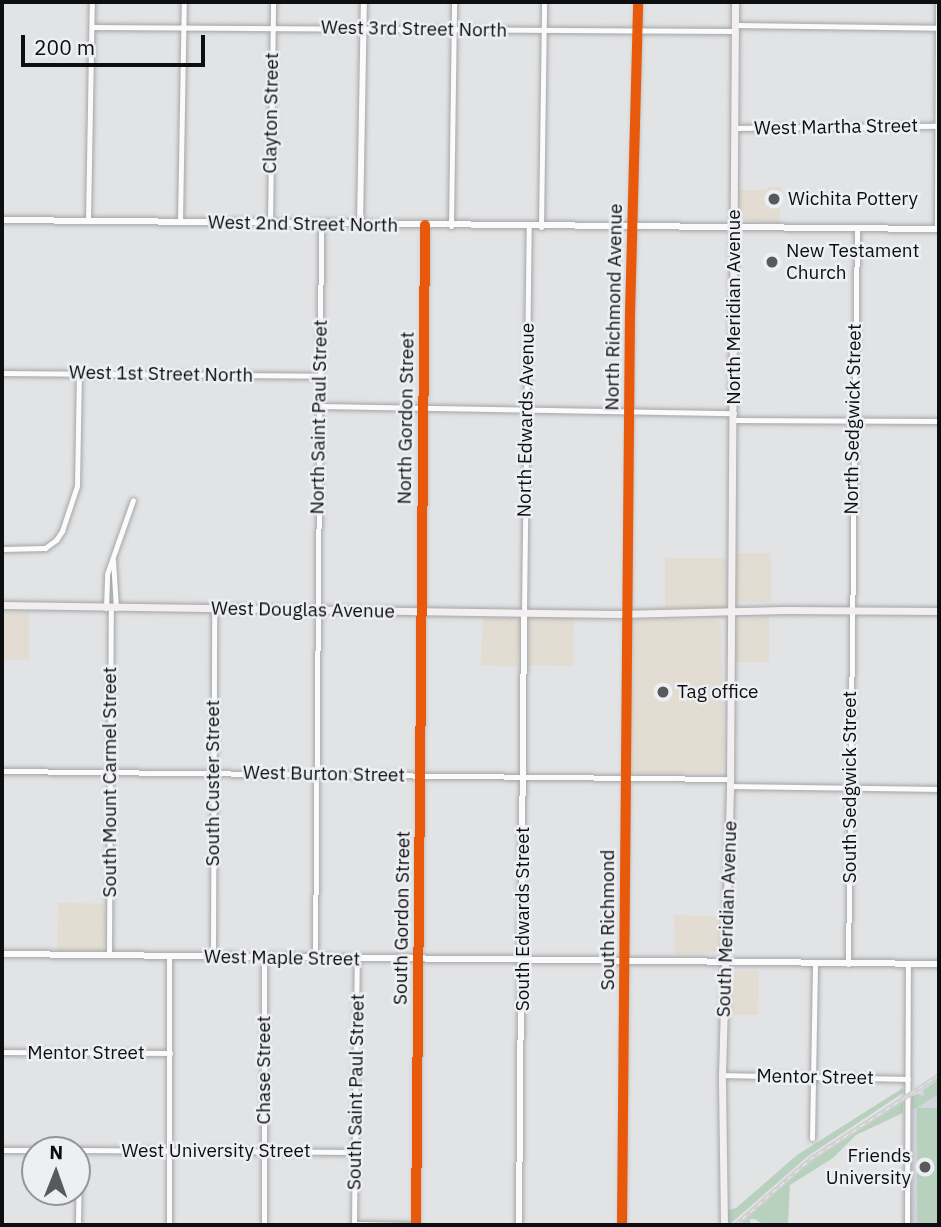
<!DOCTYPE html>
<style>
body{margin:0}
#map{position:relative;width:941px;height:1227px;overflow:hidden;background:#e2e3e5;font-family:"IBM Plex Sans",sans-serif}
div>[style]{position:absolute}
.commercial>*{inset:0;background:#e2dcd2;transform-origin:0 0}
.built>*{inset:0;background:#d2d5db}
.green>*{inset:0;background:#b8d1be;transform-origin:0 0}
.roads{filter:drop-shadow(0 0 2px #a4a5a6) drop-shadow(0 0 2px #a4a5a6)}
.minor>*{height:5px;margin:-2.5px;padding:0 2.5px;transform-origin:2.5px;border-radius:2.5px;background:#fbfbfb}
.tertiary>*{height:6px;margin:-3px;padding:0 3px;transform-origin:3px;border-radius:3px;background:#fbfbfb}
.secondary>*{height:7px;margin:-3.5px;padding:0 3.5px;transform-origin:3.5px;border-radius:3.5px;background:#f3eeef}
.rail>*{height:4.5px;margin-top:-2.25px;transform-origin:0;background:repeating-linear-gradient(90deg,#eeeff3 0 5px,#d0d0d1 0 10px);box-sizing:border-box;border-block:2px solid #d0d0d1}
.cycleway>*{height:10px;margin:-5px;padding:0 5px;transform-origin:5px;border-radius:5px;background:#e8590c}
.dots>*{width:19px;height:19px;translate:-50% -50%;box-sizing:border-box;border:4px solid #eeeff3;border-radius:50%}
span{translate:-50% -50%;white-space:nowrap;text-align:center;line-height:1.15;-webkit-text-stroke:5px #eeeff3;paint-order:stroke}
.street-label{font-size:19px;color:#0d0e0f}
.poi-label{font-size:19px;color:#0d0e0f}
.left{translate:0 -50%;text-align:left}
.right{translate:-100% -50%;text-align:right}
.frame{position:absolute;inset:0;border:4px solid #0d0e0f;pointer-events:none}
.north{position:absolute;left:21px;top:1136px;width:70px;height:70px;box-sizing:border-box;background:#eeeff3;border:2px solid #949598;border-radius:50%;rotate:1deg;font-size:19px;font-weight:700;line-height:28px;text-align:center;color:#0d0e0f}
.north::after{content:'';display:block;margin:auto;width:24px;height:32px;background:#58595a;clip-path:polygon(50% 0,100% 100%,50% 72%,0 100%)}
.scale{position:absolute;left:21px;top:35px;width:184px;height:32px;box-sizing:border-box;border:4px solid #0d0e0f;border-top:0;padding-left:9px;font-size:21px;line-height:24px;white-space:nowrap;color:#0d0e0f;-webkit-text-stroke:5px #eeeff3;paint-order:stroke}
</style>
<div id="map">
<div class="commercial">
<i style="clip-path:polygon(767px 187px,781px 187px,780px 223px,740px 220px,739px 190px,767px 190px)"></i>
<i style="left:735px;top:553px;width:36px;height:49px"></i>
<i style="left:665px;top:558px;width:61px;height:50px"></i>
<i style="left:2px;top:612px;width:27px;height:48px"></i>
<i style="clip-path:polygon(769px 616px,769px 662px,735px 662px,737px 620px)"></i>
<i style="left:483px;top:617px;width:37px;height:48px;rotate:3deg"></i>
<i style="left:574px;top:618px;width:48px;height:45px;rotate:91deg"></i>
<i style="clip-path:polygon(634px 619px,715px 620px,721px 624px,724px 768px,721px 773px,629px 773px,630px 622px)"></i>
<i style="left:58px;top:903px;width:47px;height:47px;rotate:1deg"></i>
<i style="clip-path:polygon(674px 915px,721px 917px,720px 952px,675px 954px)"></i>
<i style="clip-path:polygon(735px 971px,759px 971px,758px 1015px,730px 1015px,731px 974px)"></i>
</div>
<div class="built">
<i style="clip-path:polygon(939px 1079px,939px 1225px,910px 1225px,912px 1097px)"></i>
</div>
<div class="green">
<i style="clip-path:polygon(939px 1079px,939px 1094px,913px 1110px,912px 1097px,917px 1094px,924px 1096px,923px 1090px)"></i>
<i style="clip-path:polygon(903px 1088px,903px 1093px,808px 1156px,729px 1225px,728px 1210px,736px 1208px,797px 1155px)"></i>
<i style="clip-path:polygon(903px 1100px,903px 1113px,856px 1135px,833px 1158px,790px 1185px,788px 1224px,762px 1224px,755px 1219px,750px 1219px,750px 1225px,739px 1225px,811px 1161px)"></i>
<i style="left:939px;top:1108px;width:117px;height:22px;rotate:90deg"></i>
</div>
<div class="roads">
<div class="minor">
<i style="left:735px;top:25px;width:203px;rotate:0.8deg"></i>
<i style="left:92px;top:27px;width:643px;rotate:0.36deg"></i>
<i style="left:735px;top:128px;width:203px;rotate:-0.6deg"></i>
<i style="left:88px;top:221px;width:219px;rotate:-89deg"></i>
<i style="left:180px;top:222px;width:220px;rotate:-89deg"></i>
<i style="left:270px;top:224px;width:222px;rotate:-89.2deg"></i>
<i style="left:451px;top:226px;width:224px;rotate:-89.2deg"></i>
<i style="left:541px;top:227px;width:225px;rotate:-89.2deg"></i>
<i style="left:937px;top:229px;width:227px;rotate:-89.7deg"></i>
<i style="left:2px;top:373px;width:318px;rotate:0.5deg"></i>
<i style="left:319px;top:406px;width:415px;rotate:1deg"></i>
<i style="left:734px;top:420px;width:205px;rotate:0.3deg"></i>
<i style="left:2px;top:549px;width:43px;rotate:-1.3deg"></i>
<i style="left:45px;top:548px;width:14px;rotate:-36deg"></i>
<i style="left:56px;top:540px;width:11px;rotate:-56deg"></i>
<i style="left:62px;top:531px;width:47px;rotate:-71.6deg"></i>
<i style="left:77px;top:486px;width:113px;rotate:-89deg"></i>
<i style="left:113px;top:560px;width:48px;rotate:86.4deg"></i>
<i style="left:106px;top:608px;width:34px;rotate:-88deg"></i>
<i style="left:107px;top:574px;width:78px;rotate:-70.6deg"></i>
<i style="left:524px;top:613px;width:386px;rotate:-89.3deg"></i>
<i style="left:2px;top:771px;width:728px;rotate:0.63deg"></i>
<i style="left:730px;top:786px;width:209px;rotate:0.8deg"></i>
<i style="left:109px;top:955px;width:347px;rotate:-89.7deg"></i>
<i style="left:169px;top:956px;width:269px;rotate:90deg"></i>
<i style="left:213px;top:957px;width:348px;rotate:-89.8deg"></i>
<i style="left:315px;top:958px;width:734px;rotate:-89.53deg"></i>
<i style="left:848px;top:964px;width:736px;rotate:-89.3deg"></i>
<i style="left:2px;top:1052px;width:168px;rotate:0.3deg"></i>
<i style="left:722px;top:1075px;width:186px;rotate:1.2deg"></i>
<i style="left:812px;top:1138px;width:174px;rotate:-89deg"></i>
<i style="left:2px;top:1150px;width:43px"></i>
<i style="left:77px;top:1150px;width:278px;rotate:0.4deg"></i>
<i style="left:354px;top:1224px;width:58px;rotate:1deg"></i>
<i style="left:78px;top:1225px;width:75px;rotate:-89.2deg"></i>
<i style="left:264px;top:1225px;width:268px;rotate:-90deg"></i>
<i style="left:354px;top:1225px;width:266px;rotate:-89.4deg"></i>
<i style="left:416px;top:1225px;width:1000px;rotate:-89.48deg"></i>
<i style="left:622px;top:1225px;width:911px;rotate:-89.5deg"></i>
<i style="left:630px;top:314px;width:312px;rotate:-88.5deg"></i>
<i style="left:907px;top:1225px;width:261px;rotate:-89.8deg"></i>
</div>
<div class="tertiary">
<i style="left:2px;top:220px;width:937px;rotate:0.55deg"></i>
<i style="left:360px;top:225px;width:223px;rotate:-89deg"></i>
<i style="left:2px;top:954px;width:937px;rotate:0.61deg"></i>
<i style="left:519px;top:1225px;width:612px;rotate:-89.53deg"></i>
</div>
<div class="secondary">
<i style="left:2px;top:605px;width:616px;rotate:0.84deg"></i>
<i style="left:618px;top:614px;width:166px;rotate:-1.4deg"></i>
<i style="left:784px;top:610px;width:155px;rotate:0.4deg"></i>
<i style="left:724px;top:1225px;width:150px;rotate:-90.8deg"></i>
<i style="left:722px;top:1075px;width:289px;rotate:-88.4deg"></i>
<i style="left:730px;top:786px;width:784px;rotate:-89.63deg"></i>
</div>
</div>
<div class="rail">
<i style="left:735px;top:1225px;width:100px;rotate:-41.3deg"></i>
<i style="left:810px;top:1159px;width:154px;rotate:-33.1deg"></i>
</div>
<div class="cycleway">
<i style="left:416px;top:1225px;width:1000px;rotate:-89.48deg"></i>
<i style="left:622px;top:1225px;width:911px;rotate:-89.5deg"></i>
<i style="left:630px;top:314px;width:312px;rotate:-88.5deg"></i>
</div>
<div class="dots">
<i style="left:774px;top:199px;background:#58595a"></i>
<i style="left:772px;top:262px;background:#58595a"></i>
<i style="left:663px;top:692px;background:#58595a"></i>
<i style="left:925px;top:1167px;background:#58595a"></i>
</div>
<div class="street-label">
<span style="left:414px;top:29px;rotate:1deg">West 3rd Street North</span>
<span style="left:271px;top:113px;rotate:-89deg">Clayton Street</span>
<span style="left:836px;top:127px;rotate:-1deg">West Martha Street</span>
<span style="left:303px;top:224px;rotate:1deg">West 2nd Street North</span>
<span style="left:614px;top:307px;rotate:-89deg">North Richmond Avenue</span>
<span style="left:734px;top:307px;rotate:-90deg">North Meridian Avenue</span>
<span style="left:161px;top:374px;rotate:1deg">West 1st Street North</span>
<span style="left:319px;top:417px;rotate:-89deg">North Saint Paul Street</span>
<span style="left:406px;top:418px;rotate:-89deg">North Gordon Street</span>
<span style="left:853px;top:419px;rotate:-89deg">North Sedgwick Street</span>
<span style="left:526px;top:420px;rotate:-89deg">North Edwards Avenue</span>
<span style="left:303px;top:610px;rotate:1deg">West Douglas Avenue</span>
<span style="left:324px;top:774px;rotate:1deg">West Burton Street</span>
<span style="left:110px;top:782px;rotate:-90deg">South Mount Carmel Street</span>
<span style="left:213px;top:783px;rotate:-90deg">South Custer Street</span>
<span style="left:850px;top:787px;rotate:-90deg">South Sedgwick Street</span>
<span style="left:402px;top:918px;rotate:-89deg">South Gordon Street</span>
<span style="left:523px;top:919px;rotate:-90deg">South Edwards Street</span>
<span style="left:727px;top:919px;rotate:-88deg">South Meridian Avenue</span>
<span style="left:608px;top:920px;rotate:-90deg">South Richmond</span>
<span style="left:282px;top:958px;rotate:1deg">West Maple Street</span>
<span style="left:86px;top:1053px">Mentor Street</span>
<span style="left:264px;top:1070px;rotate:-90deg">Chase Street</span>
<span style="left:815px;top:1077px;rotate:1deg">Mentor Street</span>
<span style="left:356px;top:1092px;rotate:-89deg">South Saint Paul Street</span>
<span style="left:216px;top:1151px">West University Street</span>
</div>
<div class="poi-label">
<span class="left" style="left:788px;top:199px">Wichita Pottery</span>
<span class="left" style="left:786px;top:262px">New Testament<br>Church</span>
<span class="left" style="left:677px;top:692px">Tag office</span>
<span class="right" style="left:911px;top:1167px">Friends<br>University</span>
</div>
<div class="frame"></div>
<div class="north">N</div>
<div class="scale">200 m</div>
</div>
